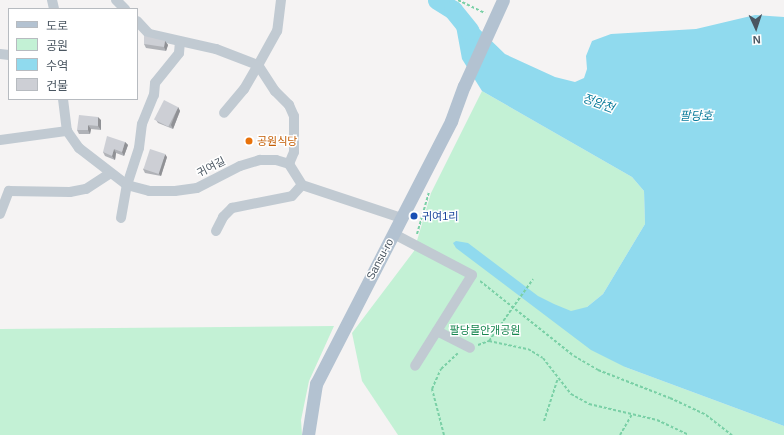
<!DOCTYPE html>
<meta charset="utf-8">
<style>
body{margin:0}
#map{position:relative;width:784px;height:435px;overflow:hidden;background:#f5f3f3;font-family:Helvetica,"Noto Sans KR",sans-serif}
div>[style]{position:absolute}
.green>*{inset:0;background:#c3f1d5}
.water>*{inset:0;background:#90daee}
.river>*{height:19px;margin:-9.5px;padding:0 9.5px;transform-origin:9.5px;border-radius:9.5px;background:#90daee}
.path>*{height:2px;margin-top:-1px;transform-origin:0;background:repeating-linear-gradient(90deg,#7ad0a6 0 3px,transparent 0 5px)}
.minor>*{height:10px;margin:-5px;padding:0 5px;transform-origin:5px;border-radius:5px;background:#c1cad2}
.major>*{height:13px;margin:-6.5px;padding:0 6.5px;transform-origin:6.5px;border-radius:6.5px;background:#b3c2d1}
.wall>*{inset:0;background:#b0b2b7}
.shaded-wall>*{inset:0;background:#909195}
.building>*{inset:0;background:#cdcfd5;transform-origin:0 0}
.dots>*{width:11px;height:11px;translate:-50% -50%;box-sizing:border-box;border:2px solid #fff;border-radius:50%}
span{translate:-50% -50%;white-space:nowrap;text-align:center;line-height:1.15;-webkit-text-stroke:3px #fff;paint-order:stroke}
.food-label{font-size:11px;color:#c56008}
.left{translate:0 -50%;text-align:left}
.street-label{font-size:11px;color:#4a5661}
.transit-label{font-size:11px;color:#164399}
.park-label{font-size:11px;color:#17864f}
.water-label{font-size:12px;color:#0c7c9b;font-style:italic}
.legend{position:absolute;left:8px;top:8px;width:130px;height:92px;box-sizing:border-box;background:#fff;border:1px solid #b7bbc0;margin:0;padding:5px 7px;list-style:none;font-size:12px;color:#4a5661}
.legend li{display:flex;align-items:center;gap:8px;height:20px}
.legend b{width:20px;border:1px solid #b7bbc0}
.north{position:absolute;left:736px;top:8px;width:40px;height:40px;-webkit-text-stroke:3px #fff;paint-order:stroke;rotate:177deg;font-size:11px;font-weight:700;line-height:16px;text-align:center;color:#4a5661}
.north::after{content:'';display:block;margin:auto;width:14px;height:18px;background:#4a5661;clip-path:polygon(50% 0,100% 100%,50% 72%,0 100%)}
</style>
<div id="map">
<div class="green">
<i style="clip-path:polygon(482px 91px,632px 177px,644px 191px,645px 224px,603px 294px,587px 307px,625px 367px,784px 426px,784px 435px,398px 435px,362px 381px,352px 333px,414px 251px,431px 193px)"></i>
<i style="clip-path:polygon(334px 326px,309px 381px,301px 420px,302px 435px,0 435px,0 329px)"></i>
</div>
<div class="water">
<i style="clip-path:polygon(453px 10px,474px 24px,505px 54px,555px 77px,575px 82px,584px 78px,587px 69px,586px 56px,592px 41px,611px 34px,696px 29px,755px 15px,784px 17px,784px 426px,625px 367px,591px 350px,456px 248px,453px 243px,456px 241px,468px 243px,538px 296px,554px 304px,571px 311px,587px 307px,603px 294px,645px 224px,644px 191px,632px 177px,482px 91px,462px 59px)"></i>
</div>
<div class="river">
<i style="left:437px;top:0;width:19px;rotate:32deg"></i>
<i style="left:453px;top:10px;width:26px;rotate:51deg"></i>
</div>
<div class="path">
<i style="left:458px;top:0;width:30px;rotate:26deg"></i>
<i style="left:417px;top:234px;width:44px;rotate:-74.1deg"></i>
<i style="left:480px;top:281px;width:120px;rotate:38.6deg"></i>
<i style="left:574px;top:356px;width:28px;rotate:30deg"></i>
<i style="left:598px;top:370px;width:77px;rotate:21.3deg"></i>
<i style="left:670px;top:398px;width:40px;rotate:25deg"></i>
<i style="left:706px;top:415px;width:33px;rotate:38deg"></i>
<i style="left:489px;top:341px;width:76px;rotate:-54.6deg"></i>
<i style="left:478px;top:345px;width:12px;rotate:-20deg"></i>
<i style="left:489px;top:341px;width:40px;rotate:12deg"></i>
<i style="left:528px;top:349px;width:17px;rotate:31deg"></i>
<i style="left:543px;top:358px;width:46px;rotate:52.1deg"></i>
<i style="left:571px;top:394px;width:21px;rotate:29deg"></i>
<i style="left:589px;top:404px;width:70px;rotate:13.2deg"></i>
<i style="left:657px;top:420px;width:35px;rotate:25deg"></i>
<i style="left:544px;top:421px;width:45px;rotate:-72deg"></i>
<i style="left:444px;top:435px;width:48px;rotate:-104.6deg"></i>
<i style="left:432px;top:389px;width:22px;rotate:-66deg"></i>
<i style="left:441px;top:369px;width:23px;rotate:-43deg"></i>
<i style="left:620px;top:435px;width:24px;rotate:-60deg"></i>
</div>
<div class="minor">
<i style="left:52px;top:0;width:9px;rotate:77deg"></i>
<i style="left:116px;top:0;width:13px;rotate:45deg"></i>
<i style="left:281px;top:0;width:31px;rotate:97deg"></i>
<i style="left:277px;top:31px;width:39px;rotate:119deg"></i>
<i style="left:258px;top:65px;width:31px;rotate:57deg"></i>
<i style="left:275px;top:91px;width:20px;rotate:45deg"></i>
<i style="left:289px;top:105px;width:12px;rotate:66deg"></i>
<i style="left:294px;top:116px;width:36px;rotate:90deg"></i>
<i style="left:294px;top:152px;width:13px;rotate:113deg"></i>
<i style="left:137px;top:21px;width:18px;rotate:47deg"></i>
<i style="left:149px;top:34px;width:69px;rotate:12.6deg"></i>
<i style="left:216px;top:49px;width:45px;rotate:20.9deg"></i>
<i style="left:258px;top:65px;width:28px;rotate:120deg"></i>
<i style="left:244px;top:89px;width:31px;rotate:130deg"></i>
<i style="left:0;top:54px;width:9px;rotate:6deg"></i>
<i style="left:63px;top:99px;width:32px;rotate:83deg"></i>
<i style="left:67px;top:131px;width:21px;rotate:55deg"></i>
<i style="left:79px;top:148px;width:61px;rotate:37.6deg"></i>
<i style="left:127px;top:185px;width:23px;rotate:15deg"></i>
<i style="left:149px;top:191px;width:26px"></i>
<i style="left:175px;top:191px;width:22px;rotate:-8deg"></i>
<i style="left:197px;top:188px;width:48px;rotate:-27.1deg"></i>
<i style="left:240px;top:166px;width:21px;rotate:-17deg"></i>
<i style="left:260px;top:160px;width:16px"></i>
<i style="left:276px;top:160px;width:14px;rotate:17deg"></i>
<i style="left:289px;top:164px;width:25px;rotate:58deg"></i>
<i style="left:302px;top:185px;width:104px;rotate:18.4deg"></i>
<i style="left:0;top:140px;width:68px;rotate:-7.7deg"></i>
<i style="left:0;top:214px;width:25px;rotate:-69deg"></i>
<i style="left:9px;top:191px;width:61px;rotate:0.9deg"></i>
<i style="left:70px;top:192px;width:16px;rotate:-11deg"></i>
<i style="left:86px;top:189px;width:27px;rotate:-33deg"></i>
<i style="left:121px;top:218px;width:34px;rotate:-80deg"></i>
<i style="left:127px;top:185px;width:39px;rotate:-72deg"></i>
<i style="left:139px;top:148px;width:24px;rotate:-83deg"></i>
<i style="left:142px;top:124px;width:31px;rotate:-68deg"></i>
<i style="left:154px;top:95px;width:12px;rotate:-85deg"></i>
<i style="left:155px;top:83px;width:38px;rotate:-51deg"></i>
<i style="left:179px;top:53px;width:11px;rotate:-85deg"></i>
<i style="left:216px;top:231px;width:16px;rotate:-63deg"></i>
<i style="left:223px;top:217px;width:13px;rotate:-45deg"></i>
<i style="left:232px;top:208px;width:61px;rotate:-11.3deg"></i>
<i style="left:292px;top:196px;width:15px;rotate:-48deg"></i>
<i style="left:394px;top:234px;width:88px;rotate:27.7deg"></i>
<i style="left:472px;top:275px;width:107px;rotate:122.1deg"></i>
<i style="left:437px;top:331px;width:37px;rotate:27deg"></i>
</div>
<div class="major">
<i style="left:308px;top:435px;width:52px;rotate:-81.1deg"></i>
<i style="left:316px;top:384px;width:296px;rotate:-62.8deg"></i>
<i style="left:451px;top:121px;width:37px;rotate:-70deg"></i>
<i style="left:464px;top:86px;width:94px;rotate:-65.6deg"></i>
</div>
<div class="wall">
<i style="clip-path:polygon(165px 41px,168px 45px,166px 51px,146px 48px,144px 44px)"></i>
<i style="clip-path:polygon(178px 107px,180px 111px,173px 129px,158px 123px,156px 120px)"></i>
<i style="clip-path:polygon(101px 120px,101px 130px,91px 129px,90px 134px,79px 134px,77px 130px)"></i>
<i style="clip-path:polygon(125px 142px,128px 145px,124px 156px,116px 153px,115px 160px,105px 156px,103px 152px)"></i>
<i style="clip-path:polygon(167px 157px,161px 176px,145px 173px,143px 169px)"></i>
</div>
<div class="shaded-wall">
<i style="clip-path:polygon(165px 41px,168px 45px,166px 51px,164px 47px)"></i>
<i style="clip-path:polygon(178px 107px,180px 111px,173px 129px,171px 125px)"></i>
<i style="clip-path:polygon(98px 117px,101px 120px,101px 130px,98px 126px)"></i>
<i style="clip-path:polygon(88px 125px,91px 129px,90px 134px,88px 130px)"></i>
<i style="clip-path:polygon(125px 142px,128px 145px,124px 156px,122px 152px)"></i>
<i style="clip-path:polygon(114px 149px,116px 153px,115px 160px,112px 156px)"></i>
<i style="clip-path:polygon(165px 154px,167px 157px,161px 176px,158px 173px)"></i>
</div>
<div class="building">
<i style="clip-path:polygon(144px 36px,165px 41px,164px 47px,144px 44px)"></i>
<i style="left:164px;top:100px;width:16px;height:22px;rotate:27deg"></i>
<i style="clip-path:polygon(79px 115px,98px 117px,98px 126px,88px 125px,88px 130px,77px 130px)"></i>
<i style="clip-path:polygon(107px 136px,125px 142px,122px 152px,114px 149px,112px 156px,103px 152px)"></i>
<i style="left:150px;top:149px;width:16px;height:21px;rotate:18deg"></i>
</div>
<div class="dots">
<i style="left:249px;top:141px;background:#e8710a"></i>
<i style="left:414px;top:216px;background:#1a4fb4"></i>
</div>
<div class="food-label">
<span class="left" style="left:257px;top:141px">공원식당</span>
</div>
<div class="street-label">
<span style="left:211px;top:167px;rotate:-27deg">귀여길</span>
<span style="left:380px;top:259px;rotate:-62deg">Sansu-ro</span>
</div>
<div class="transit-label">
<span class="left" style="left:422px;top:216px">귀여1리</span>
</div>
<div class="park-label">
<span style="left:485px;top:330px">팔당물안개공원</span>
</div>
<div class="water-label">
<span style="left:598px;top:104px;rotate:20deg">정암천</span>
<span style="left:696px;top:117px">팔당호</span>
</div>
<ul class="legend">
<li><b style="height:5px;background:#b3c2d1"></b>도로</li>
<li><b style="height:11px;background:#c3f1d5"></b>공원</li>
<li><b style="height:11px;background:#90daee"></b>수역</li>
<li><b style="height:11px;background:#cdcfd5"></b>건물</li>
</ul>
<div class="north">N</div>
</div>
